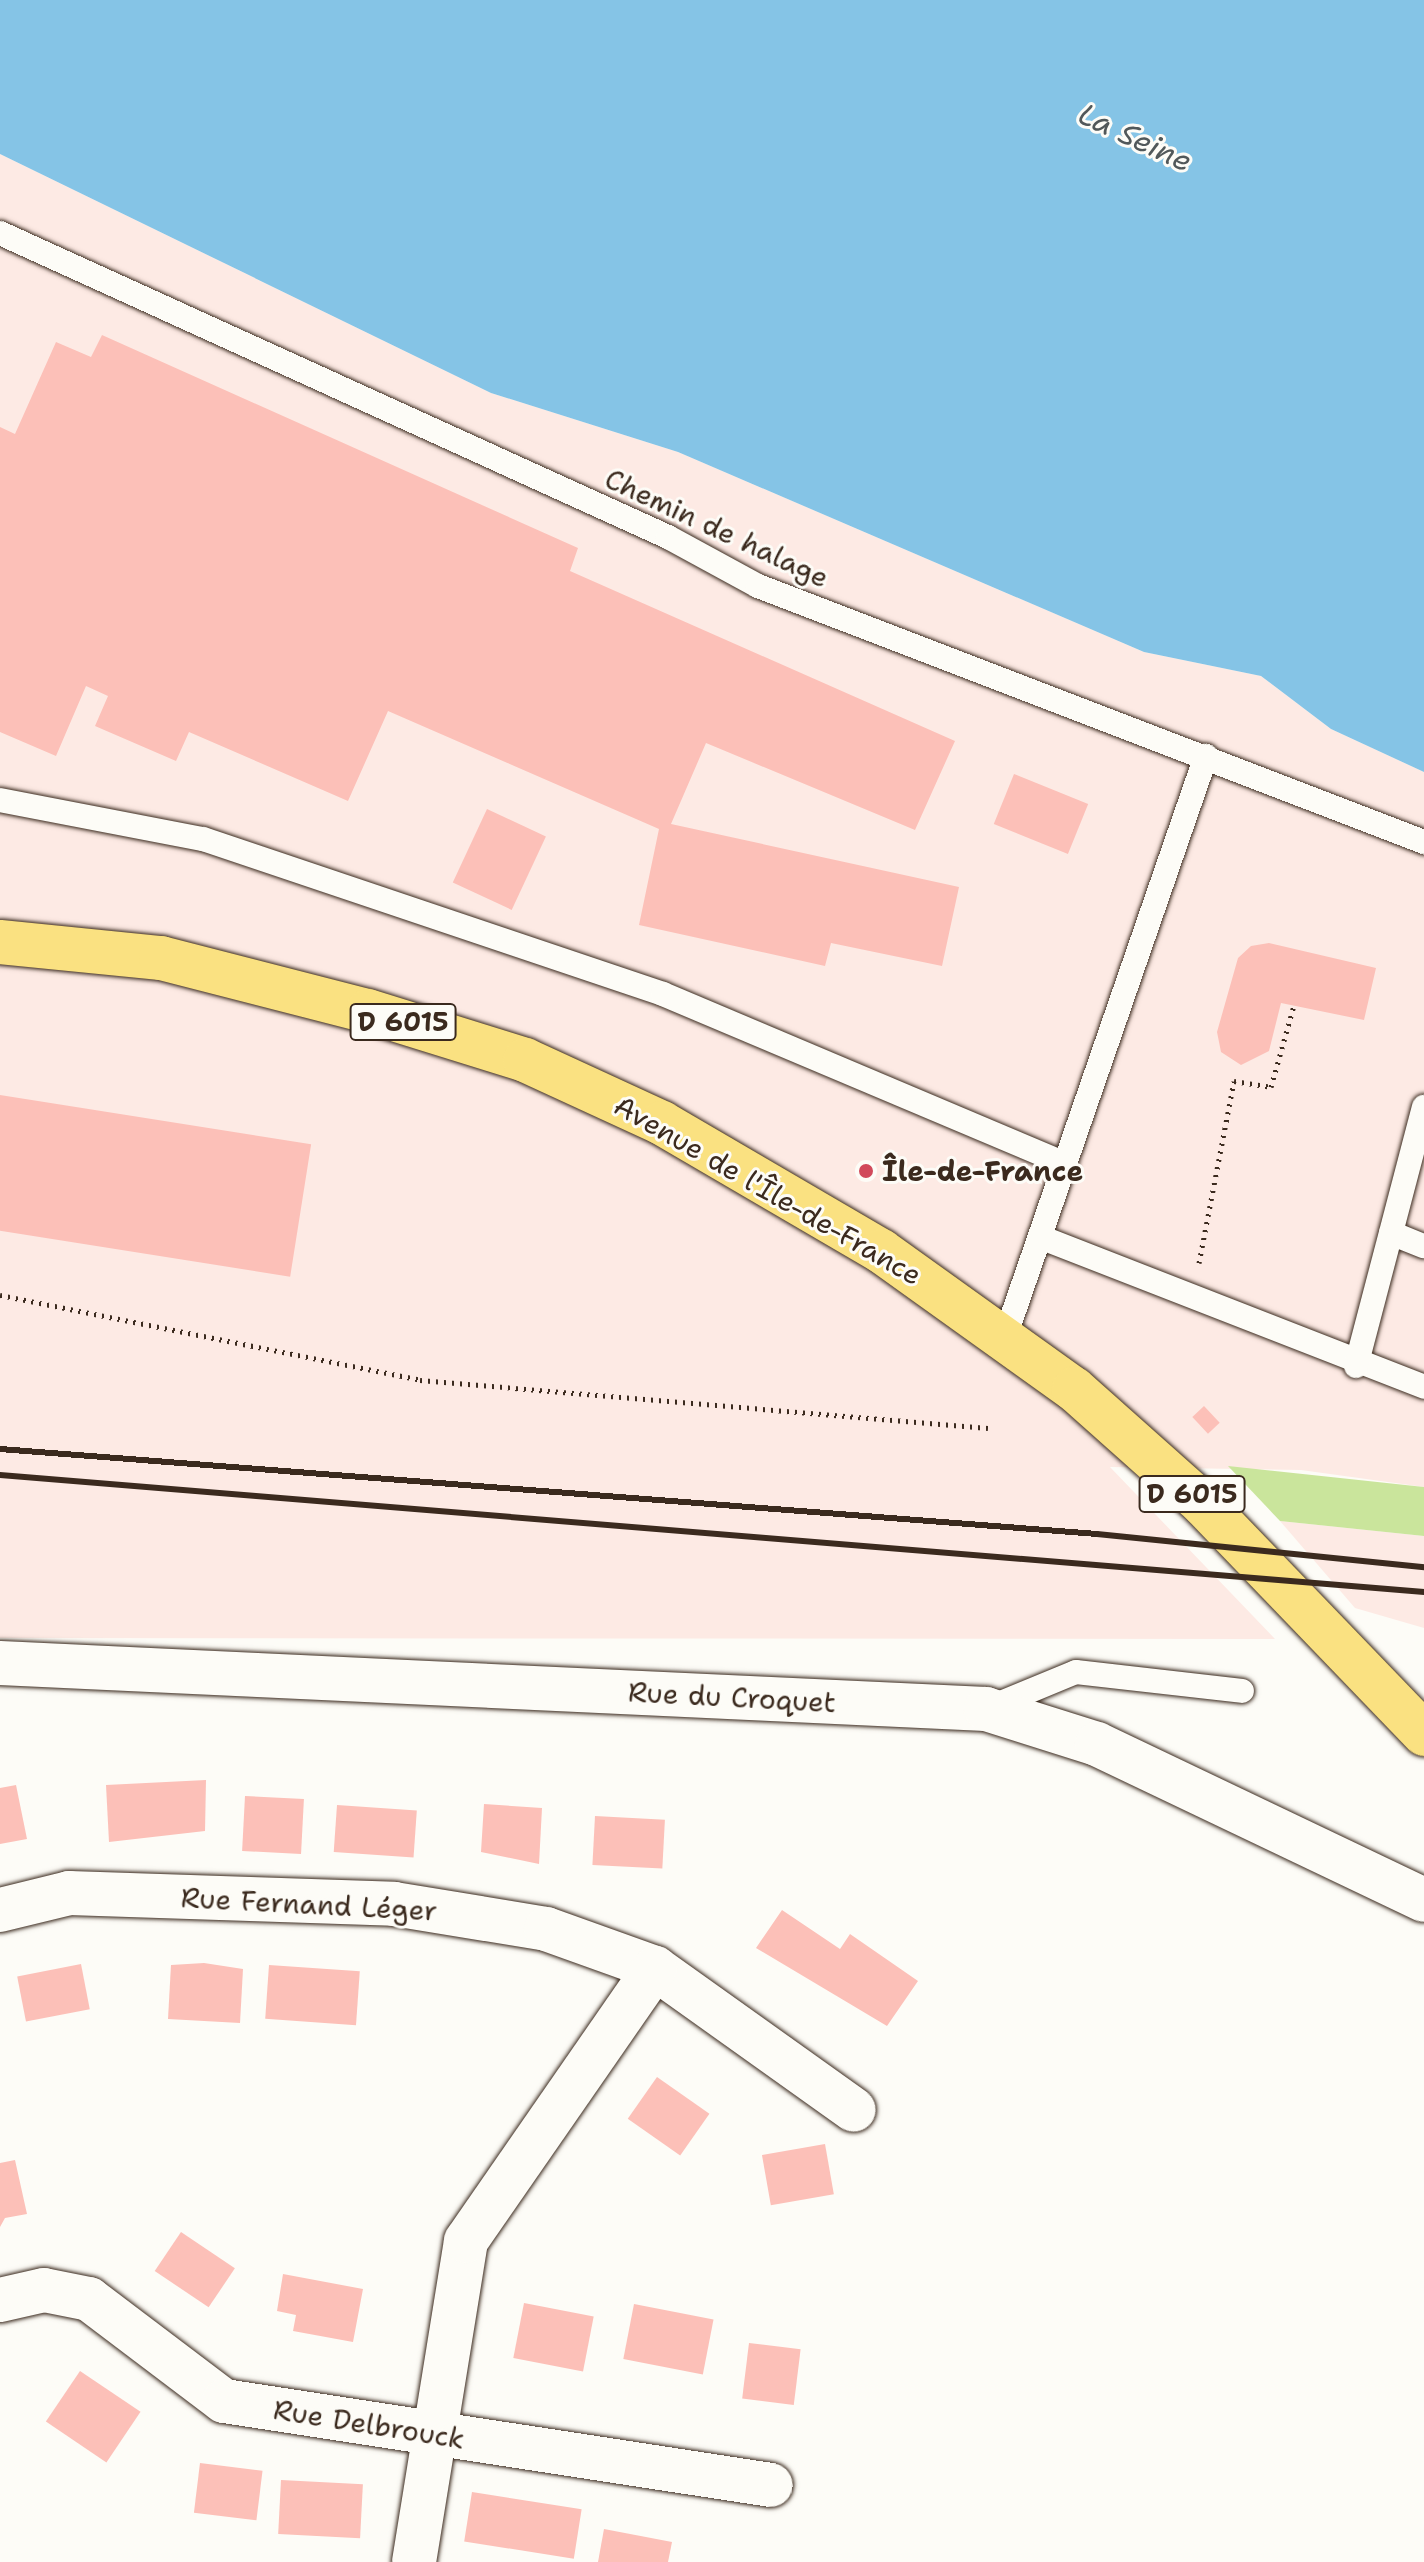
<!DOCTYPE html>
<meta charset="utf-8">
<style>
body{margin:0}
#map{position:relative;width:1424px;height:2562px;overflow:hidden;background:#fdfcf7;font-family:"Shantell Sans",sans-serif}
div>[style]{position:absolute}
.built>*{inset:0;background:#fdeae4}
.green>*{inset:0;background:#cae59c}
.water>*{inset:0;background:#85c4e6}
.building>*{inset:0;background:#fcc0b8;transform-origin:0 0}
.path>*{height:5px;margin-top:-2.5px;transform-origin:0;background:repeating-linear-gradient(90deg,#3b2a1e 0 2px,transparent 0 8px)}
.roads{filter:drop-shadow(0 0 2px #3b2a1e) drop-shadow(0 0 2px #3b2a1e)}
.service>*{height:24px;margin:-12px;padding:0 12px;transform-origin:12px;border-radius:12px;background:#fdfcf7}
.minor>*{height:44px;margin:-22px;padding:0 22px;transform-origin:22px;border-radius:22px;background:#fdfcf7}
.primary>*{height:44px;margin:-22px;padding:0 22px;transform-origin:22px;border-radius:22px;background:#fae181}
.rail>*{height:6px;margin:-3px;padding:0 3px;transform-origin:3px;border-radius:3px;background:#3b2a1e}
.dots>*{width:22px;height:22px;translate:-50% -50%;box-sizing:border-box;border:4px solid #fdfcf7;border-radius:50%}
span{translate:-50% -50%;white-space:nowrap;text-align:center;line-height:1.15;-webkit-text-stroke:6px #fdfcf7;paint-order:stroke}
.shield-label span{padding:2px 6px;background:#fdfcf7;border:2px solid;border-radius:6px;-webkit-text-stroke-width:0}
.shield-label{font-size:26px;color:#3b2a1e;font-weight:700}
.street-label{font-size:28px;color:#3b2a1e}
.poi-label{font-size:28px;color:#3b2a1e;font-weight:700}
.left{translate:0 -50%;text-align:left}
.water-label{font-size:30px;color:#51585a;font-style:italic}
</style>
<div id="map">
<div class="built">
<i style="clip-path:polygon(0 154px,491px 393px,678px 452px,1144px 652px,1261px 676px,1331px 729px,1424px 772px,1424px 1487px,1301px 1470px,1110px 1467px,1275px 1639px,0 1638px)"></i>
<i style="clip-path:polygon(1280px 1521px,1424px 1536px,1424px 1628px,1355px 1608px)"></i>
</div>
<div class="green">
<i style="clip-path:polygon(1228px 1466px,1424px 1487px,1424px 1536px,1280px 1521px)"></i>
</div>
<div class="water">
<i style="clip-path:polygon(0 0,1424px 0,1424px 772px,1331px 729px,1261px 676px,1144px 652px,678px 452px,491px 393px,0 154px)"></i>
</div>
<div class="building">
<i style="clip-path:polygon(102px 335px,578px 548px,570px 571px,955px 741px,915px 830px,706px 743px,671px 824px,959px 887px,942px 966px,831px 943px,825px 966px,639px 925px,659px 829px,388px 711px,348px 801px,189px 732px,176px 761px,95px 726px,108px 696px,86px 686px,56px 756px,0 732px,0 427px,15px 434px,56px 342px,91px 357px)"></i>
<i style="left:1014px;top:774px;width:80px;height:54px;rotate:22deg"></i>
<i style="left:487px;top:809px;width:65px;height:81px;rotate:25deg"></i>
<i style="clip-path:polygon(1269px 943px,1376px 968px,1364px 1020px,1281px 1003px,1269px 1051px,1241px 1065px,1221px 1052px,1217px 1032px,1238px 958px,1251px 946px)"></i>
<i style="left:0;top:1095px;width:315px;height:134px;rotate:9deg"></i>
<i style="left:1204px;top:1406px;width:23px;height:16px;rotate:47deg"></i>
<i style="clip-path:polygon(206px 1780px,205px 1831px,109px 1842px,106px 1785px)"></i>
<i style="clip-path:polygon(16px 1785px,27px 1839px,0 1844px,0 1788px)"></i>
<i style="left:245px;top:1796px;width:59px;height:55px;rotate:3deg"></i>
<i style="clip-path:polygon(484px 1804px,542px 1808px,539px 1864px,481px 1852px)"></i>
<i style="left:337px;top:1805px;width:80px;height:47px;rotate:4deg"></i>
<i style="left:595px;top:1816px;width:70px;height:49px;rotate:3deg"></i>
<i style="clip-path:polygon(782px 1910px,840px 1949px,850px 1934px,918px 1981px,887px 2026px,756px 1948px)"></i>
<i style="clip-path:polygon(204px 1963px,243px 1969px,240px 2023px,168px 2019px,171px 1965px)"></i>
<i style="left:81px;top:1964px;width:46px;height:65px;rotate:79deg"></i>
<i style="left:269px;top:1965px;width:91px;height:54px;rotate:4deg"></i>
<i style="left:657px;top:2077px;width:64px;height:51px;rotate:35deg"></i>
<i style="left:825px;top:2144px;width:51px;height:64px;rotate:80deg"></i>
<i style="clip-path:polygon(15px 2160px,27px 2214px,5px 2218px,0 2227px,0 2163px)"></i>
<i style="left:181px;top:2232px;width:65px;height:47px;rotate:34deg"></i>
<i style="clip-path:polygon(283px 2274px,363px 2289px,353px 2342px,293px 2331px,296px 2315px,277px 2311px)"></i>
<i style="left:524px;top:2303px;width:71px;height:56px;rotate:11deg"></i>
<i style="left:634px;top:2304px;width:81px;height:56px;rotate:11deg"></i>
<i style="left:749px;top:2343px;width:52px;height:56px;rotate:7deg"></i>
<i style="left:80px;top:2371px;width:73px;height:61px;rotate:34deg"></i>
<i style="left:200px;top:2463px;width:63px;height:50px;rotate:7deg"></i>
<i style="left:281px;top:2480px;width:82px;height:54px;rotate:3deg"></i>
<i style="left:472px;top:2492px;width:111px;height:50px;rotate:9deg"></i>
<i style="clip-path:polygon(604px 2529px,672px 2542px,668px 2562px,598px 2562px)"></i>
</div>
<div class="path">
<i style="left:1199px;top:1263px;width:185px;rotate:-79.1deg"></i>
<i style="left:1234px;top:1081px;width:37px;rotate:9deg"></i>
<i style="left:1271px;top:1087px;width:85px;rotate:-74.3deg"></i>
<i style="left:0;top:1295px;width:429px;rotate:11.4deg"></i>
<i style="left:420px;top:1380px;width:570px;rotate:4.83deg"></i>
</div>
<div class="roads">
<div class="service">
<i style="left:0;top:233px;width:734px;rotate:24.47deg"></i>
<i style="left:668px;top:537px;width:102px;rotate:28.6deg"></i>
<i style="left:758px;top:586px;width:714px;rotate:21.03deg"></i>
<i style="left:0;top:800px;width:207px;rotate:10.9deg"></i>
<i style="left:203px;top:839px;width:485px;rotate:18.6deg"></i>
<i style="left:663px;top:994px;width:437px;rotate:22.9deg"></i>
<i style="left:1391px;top:1233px;width:35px;rotate:22deg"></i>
<i style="left:1040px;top:1237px;width:412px;rotate:21.3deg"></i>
<i style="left:1005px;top:1337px;width:615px;rotate:-70.92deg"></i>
<i style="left:1356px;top:1366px;width:268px;rotate:-75.3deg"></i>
<i style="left:989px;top:1708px;width:94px;rotate:-22.5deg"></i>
<i style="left:1076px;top:1672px;width:167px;rotate:6.5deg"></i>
</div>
<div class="minor">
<i style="left:0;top:1663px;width:987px;rotate:2.67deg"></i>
<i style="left:986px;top:1709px;width:116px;rotate:17.5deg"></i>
<i style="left:1097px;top:1744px;width:362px;rotate:25.5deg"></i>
<i style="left:0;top:1910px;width:71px;rotate:-13.8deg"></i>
<i style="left:69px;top:1893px;width:325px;rotate:1.9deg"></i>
<i style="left:394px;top:1904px;width:154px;rotate:9.3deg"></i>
<i style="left:546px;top:1929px;width:116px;rotate:19.7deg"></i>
<i style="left:655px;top:1968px;width:244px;rotate:35.5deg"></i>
<i style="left:0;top:2300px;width:45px;rotate:-12.8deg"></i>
<i style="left:44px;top:2290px;width:46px;rotate:11.3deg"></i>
<i style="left:89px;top:2299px;width:169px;rotate:37.1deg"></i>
<i style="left:224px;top:2401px;width:553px;rotate:8.73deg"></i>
<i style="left:414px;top:2562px;width:325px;rotate:-80.8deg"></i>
<i style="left:466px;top:2241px;width:332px;rotate:-55.3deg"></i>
</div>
<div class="primary">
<i style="left:0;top:942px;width:162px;rotate:5.7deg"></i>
<i style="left:161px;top:958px;width:214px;rotate:14.4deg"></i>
<i style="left:368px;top:1011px;width:164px;rotate:17.3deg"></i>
<i style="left:525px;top:1060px;width:151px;rotate:24.7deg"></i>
<i style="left:662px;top:1123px;width:254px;rotate:30.3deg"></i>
<i style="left:881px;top:1251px;width:237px;rotate:35.6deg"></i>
<i style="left:1074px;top:1389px;width:174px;rotate:41.7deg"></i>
<i style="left:1204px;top:1505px;width:318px;rotate:46.1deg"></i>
</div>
</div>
<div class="rail">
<i style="left:0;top:1449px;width:1100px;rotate:4.43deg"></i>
<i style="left:1097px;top:1534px;width:329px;rotate:5.8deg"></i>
<i style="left:0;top:1475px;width:1429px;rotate:4.7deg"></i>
</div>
<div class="dots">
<i style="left:866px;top:1171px;background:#d1495b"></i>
</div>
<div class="shield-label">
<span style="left:403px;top:1022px">D 6015</span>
<span style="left:1192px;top:1494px">D 6015</span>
</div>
<div class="street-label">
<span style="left:717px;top:528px;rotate:25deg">Chemin de halage</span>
<span style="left:768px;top:1190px;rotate:30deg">Avenue de l'Île-de-France</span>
<span style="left:732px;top:1697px;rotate:3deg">Rue du Croquet</span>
<span style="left:309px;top:1904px;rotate:3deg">Rue Fernand Léger</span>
<span style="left:369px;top:2424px;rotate:9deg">Rue Delbrouck</span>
</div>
<div class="poi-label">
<span class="left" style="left:882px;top:1171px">Île-de-France</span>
</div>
<div class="water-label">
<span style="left:1135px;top:138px;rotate:25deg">La Seine</span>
</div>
</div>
